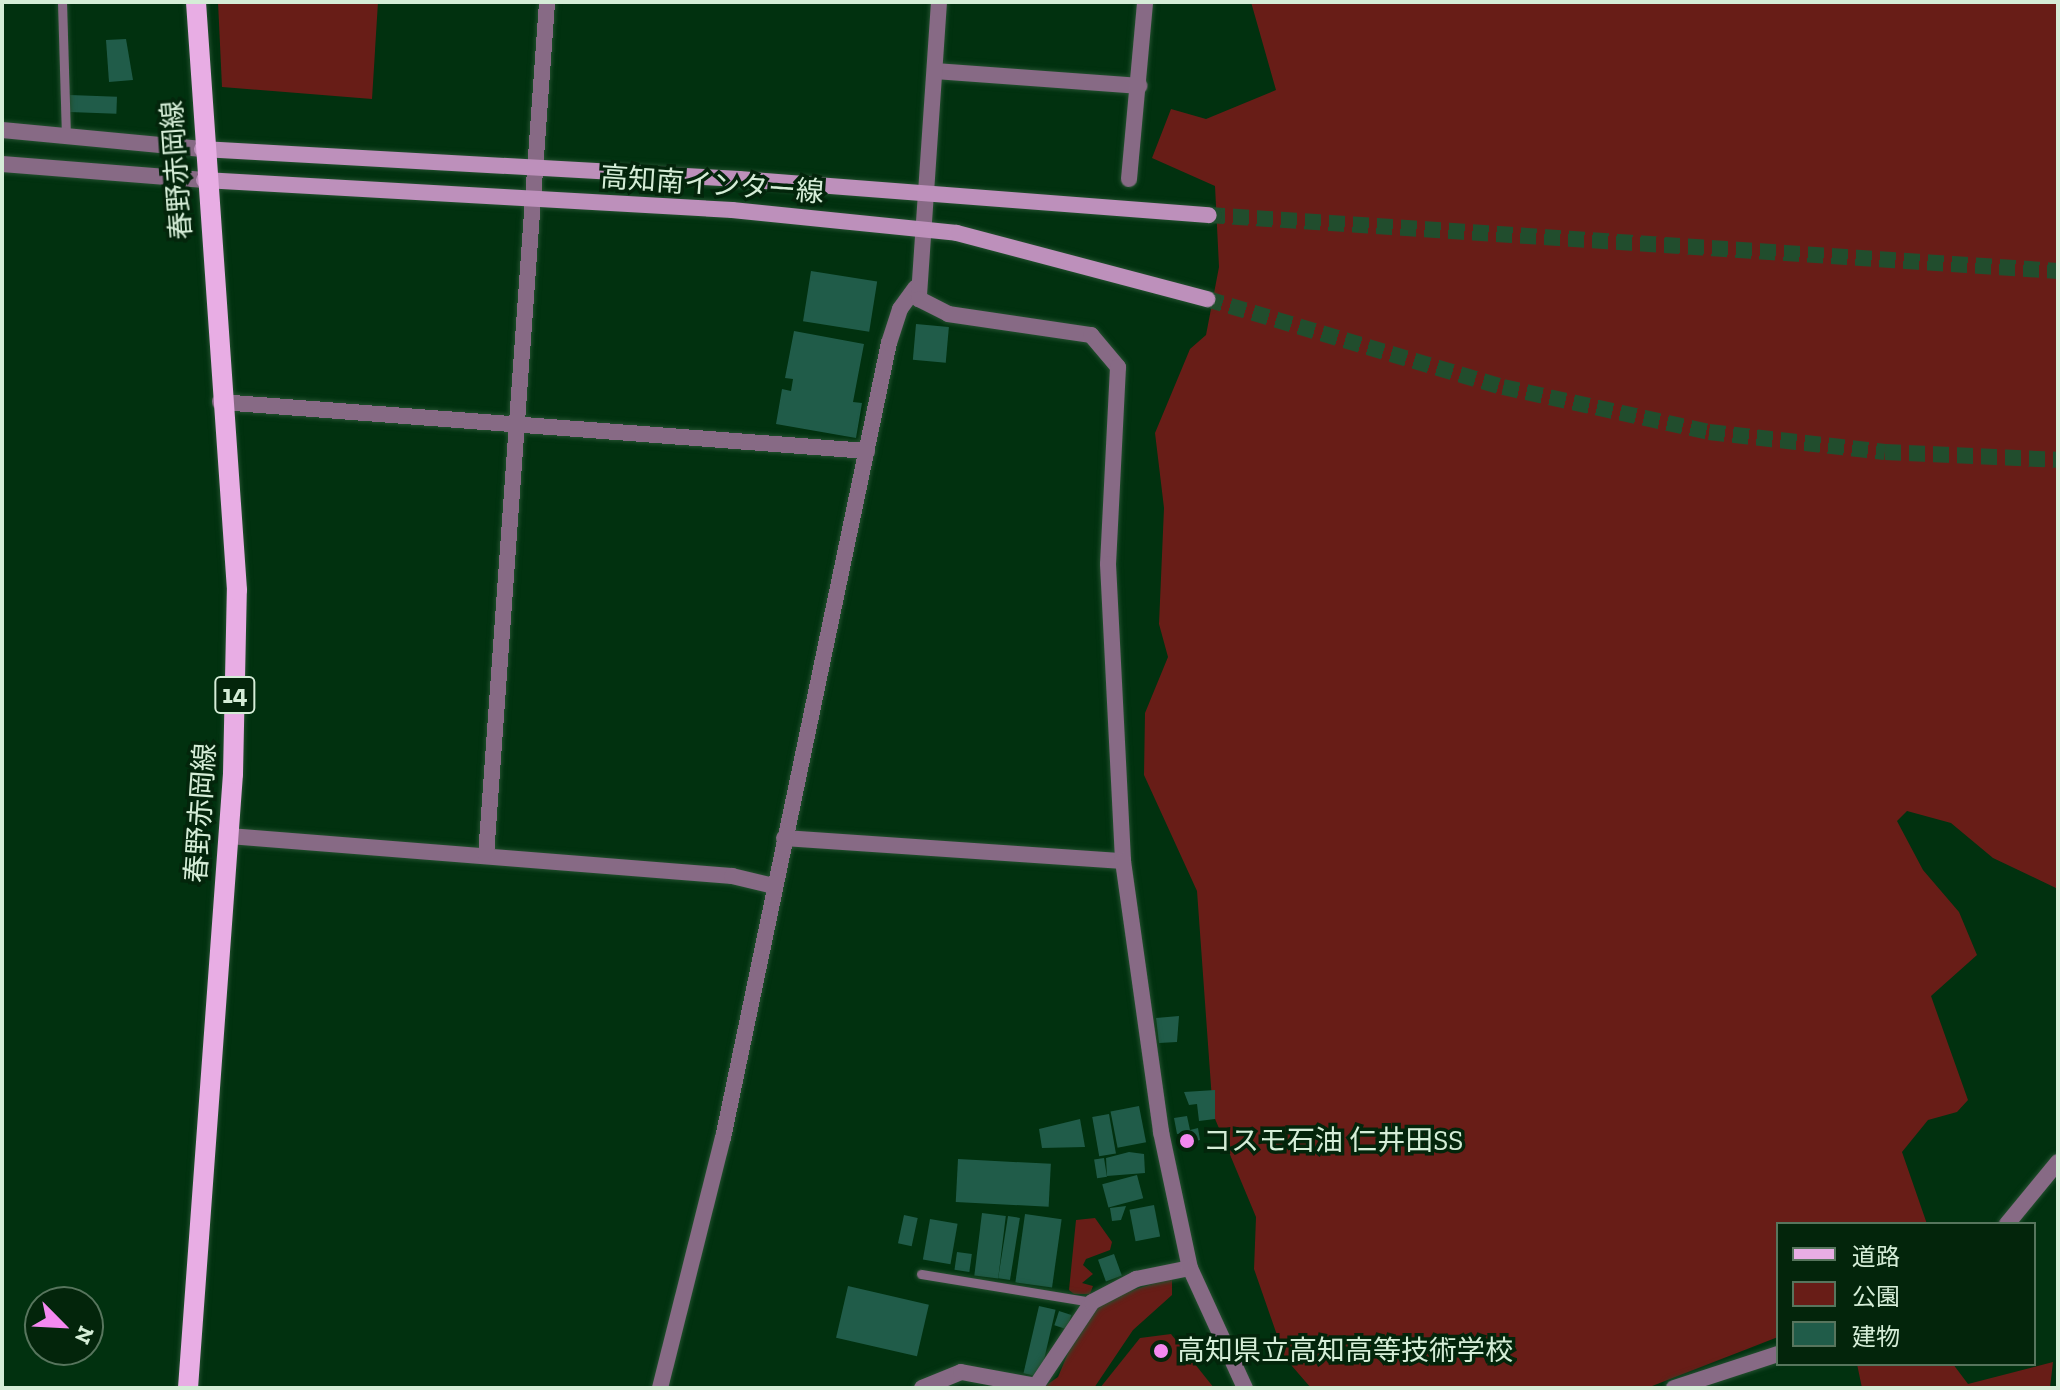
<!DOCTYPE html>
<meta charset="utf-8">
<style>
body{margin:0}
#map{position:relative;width:2060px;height:1390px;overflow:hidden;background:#01310f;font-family:"Zilla Slab","Noto Sans JP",serif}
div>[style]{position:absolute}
.green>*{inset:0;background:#681d17}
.building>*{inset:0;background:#205c49;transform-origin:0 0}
.secondary-tunnel>*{height:16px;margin-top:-8px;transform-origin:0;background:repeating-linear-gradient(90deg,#214d2d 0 16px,transparent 0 24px)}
.roads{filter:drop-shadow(0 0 2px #234f2f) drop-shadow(0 0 2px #234f2f)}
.service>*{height:9px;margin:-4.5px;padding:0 4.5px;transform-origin:4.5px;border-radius:4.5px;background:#876a85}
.minor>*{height:16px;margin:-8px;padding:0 8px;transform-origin:8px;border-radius:8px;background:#876a85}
.tertiary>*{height:16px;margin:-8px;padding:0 8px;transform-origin:8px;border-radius:8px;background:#876a85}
.secondary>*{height:16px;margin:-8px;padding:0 8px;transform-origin:8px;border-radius:8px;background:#bd90bb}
.primary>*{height:20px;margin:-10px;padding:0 10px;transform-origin:10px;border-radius:10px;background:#e8ade4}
.dots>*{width:22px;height:22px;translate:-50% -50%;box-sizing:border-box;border:4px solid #03250b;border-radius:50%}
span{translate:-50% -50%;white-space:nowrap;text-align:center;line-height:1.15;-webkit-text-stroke:7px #03250b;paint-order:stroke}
.shield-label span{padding:2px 6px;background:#03250b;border:2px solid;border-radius:6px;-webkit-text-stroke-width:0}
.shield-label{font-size:26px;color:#d5edd7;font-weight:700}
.street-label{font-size:28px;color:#d5edd7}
.poi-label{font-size:28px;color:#d5edd7}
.left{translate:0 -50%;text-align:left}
.frame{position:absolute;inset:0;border:4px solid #d5edd7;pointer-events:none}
.legend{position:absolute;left:1776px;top:1222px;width:260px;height:144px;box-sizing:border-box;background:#03250b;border:2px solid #57755d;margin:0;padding:10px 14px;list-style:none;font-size:24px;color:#d5edd7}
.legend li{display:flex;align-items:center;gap:16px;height:40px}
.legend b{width:40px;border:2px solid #57755d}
.north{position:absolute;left:24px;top:1286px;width:80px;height:80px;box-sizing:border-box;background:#03250b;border:2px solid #57755d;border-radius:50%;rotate:114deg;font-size:22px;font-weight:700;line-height:32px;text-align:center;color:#d5edd7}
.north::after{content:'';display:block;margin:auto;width:28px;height:36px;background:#f489f0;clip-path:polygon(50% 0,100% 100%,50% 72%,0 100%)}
</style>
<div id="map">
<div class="green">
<i style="clip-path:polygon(218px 2px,378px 2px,372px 99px,222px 87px)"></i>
<i style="clip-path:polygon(1251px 2px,2058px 2px,2058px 889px,1993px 858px,1951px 823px,1907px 811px,1897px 821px,1923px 870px,1959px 912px,1977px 955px,1931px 996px,1968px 1100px,1957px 1112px,1928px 1120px,1902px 1152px,1927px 1224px,1778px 1224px,1778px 1337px,1647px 1388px,1311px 1388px,1285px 1358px,1254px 1269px,1256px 1217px,1213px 1114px,1197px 891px,1144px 775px,1145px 713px,1168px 657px,1159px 624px,1164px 508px,1155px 433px,1190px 349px,1206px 335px,1219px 267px,1215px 186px,1152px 158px,1171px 109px,1206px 119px,1276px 90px)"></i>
<i style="clip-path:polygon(1095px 1218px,1112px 1242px,1110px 1250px,1086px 1259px,1083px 1265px,1093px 1274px,1082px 1283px,1093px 1286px,1090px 1294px,1074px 1294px,1069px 1290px,1076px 1220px)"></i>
<i style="clip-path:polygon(1172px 1278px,1172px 1295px,1133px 1330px,1094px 1388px,1042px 1388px,1058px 1377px,1080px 1324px,1110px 1297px)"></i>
<i style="clip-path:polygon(1171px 1334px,1214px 1388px,1100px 1388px,1140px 1338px)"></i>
<i style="clip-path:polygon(2053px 1362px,2050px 1388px,1862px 1388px,1857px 1364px,1953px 1364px,1968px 1384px)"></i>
</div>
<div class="building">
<i style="clip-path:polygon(126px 39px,133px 80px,109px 82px,106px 40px)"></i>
<i style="left:70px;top:95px;width:47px;height:17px;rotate:2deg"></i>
<i style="left:811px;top:271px;width:67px;height:51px;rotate:9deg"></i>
<i style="left:916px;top:324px;width:33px;height:36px;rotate:5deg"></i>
<i style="clip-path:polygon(794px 331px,864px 344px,853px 402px,862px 403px,856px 438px,776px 424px,782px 389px,791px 391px,793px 379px,785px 378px)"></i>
<i style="clip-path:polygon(1179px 1016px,1177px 1042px,1159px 1043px,1156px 1018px)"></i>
<i style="clip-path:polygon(1215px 1090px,1215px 1119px,1199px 1121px,1197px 1104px,1189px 1105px,1184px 1092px)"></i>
<i style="left:1139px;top:1106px;width:37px;height:29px;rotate:79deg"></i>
<i style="left:1109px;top:1114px;width:40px;height:17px;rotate:80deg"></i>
<i style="clip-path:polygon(1187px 1116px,1190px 1130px,1198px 1128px,1200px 1140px,1189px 1143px,1187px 1133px,1177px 1134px,1174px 1118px)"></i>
<i style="clip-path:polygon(1080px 1119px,1085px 1147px,1042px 1148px,1039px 1129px)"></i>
<i style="clip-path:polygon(1129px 1152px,1144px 1154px,1145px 1173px,1107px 1176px,1106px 1158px)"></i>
<i style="left:1104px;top:1158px;width:19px;height:10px;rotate:81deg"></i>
<i style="left:958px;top:1159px;width:93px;height:43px;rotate:3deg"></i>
<i style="left:1137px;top:1175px;width:24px;height:36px;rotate:75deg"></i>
<i style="left:1154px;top:1205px;width:32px;height:25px;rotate:79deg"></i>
<i style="clip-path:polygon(1126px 1206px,1121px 1220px,1112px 1221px,1110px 1208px)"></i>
<i style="left:982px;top:1213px;width:24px;height:63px;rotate:7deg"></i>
<i style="left:1025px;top:1214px;width:37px;height:69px;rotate:8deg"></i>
<i style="left:904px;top:1215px;width:14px;height:29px;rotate:12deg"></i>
<i style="left:1008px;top:1216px;width:12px;height:63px;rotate:9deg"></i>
<i style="left:930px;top:1219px;width:28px;height:41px;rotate:10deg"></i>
<i style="left:957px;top:1252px;width:15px;height:18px;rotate:8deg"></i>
<i style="left:1114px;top:1254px;width:23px;height:17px;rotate:70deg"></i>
<i style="left:848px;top:1286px;width:83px;height:53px;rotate:13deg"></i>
<i style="left:1039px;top:1306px;width:17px;height:69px;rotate:13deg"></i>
<i style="left:1059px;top:1311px;width:13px;height:15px;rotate:18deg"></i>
</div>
<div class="secondary-tunnel">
<i style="left:1209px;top:215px;width:851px;rotate:3.77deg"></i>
<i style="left:1207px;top:299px;width:309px;rotate:16.6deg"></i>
<i style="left:1503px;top:387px;width:211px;rotate:12.3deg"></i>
<i style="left:1709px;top:432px;width:177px;rotate:6.5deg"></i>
<i style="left:1885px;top:452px;width:173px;rotate:2.6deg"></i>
</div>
<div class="roads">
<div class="service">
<i style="left:62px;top:2px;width:136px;rotate:88.3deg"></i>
<i style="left:921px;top:1274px;width:173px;rotate:9.3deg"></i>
</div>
<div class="minor">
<i style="left:936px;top:71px;width:204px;rotate:4.2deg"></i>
<i style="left:1129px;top:179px;width:178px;rotate:-84.8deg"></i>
<i style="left:220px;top:402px;width:649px;rotate:4.33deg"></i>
<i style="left:229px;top:836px;width:505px;rotate:4.55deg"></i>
<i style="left:732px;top:876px;width:43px;rotate:13.4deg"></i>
<i style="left:784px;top:838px;width:340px;rotate:3.9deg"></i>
<i style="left:486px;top:856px;width:856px;rotate:-85.91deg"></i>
<i style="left:660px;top:1388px;width:258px;rotate:-75.9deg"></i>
<i style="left:723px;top:1138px;width:812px;rotate:-78.21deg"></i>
<i style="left:889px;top:343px;width:36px;rotate:-72deg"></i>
<i style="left:900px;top:309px;width:26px;rotate:-54deg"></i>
<i style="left:922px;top:1388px;width:42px;rotate:-22.3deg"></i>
<i style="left:961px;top:1372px;width:76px;rotate:10.6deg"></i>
<i style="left:1036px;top:1386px;width:101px;rotate:-56.3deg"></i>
<i style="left:1092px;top:1302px;width:50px;rotate:-27.6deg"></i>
<i style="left:1136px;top:1279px;width:55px;rotate:-11.5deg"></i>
</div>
<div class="tertiary">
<i style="left:939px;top:2px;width:298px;rotate:93.9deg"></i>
<i style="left:919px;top:299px;width:33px;rotate:27deg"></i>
<i style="left:948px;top:314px;width:145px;rotate:8.4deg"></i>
<i style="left:1091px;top:335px;width:42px;rotate:49.8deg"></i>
<i style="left:1118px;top:367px;width:197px;rotate:92.9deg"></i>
<i style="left:1108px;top:564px;width:297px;rotate:87.1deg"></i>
<i style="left:1123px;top:861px;width:274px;rotate:82deg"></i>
<i style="left:1161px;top:1132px;width:139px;rotate:78deg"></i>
<i style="left:1190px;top:1268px;width:132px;rotate:65.4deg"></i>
<i style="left:2px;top:130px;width:201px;rotate:5.4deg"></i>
<i style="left:2px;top:164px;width:203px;rotate:4.5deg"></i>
<i style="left:2007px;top:1224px;width:80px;rotate:-50.6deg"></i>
<i style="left:1674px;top:1388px;width:109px;rotate:-18.1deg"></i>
</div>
<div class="secondary">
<i style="left:202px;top:149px;width:538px;rotate:3.2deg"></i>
<i style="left:739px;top:179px;width:471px;rotate:4.4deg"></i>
<i style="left:204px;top:180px;width:529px;rotate:3.25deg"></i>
<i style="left:732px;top:210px;width:226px;rotate:5.8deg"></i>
<i style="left:957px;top:233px;width:259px;rotate:14.8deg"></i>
</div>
<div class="primary">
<i style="left:188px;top:1388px;width:616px;rotate:-85.81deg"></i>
<i style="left:233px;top:774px;width:184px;rotate:-88.8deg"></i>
<i style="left:237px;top:590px;width:589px;rotate:-93.99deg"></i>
</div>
</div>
<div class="dots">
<i style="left:1187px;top:1141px;background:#f489f0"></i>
<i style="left:1161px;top:1351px;background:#f489f0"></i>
</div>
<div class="shield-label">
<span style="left:235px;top:695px">14</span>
</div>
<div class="street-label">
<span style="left:177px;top:170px;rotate:-94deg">春野赤岡線</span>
<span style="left:712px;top:185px;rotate:4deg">高知南インター線</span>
<span style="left:201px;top:813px;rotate:-86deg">春野赤岡線</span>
</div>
<div class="poi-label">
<span class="left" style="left:1203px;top:1141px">コスモ石油 仁井田SS</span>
<span class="left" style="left:1177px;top:1351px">高知県立高知高等技術学校</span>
</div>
<div class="frame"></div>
<ul class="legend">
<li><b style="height:10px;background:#e8ade4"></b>道路</li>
<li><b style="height:22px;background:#681d17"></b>公園</li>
<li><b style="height:22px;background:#205c49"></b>建物</li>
</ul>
<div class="north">N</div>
</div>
